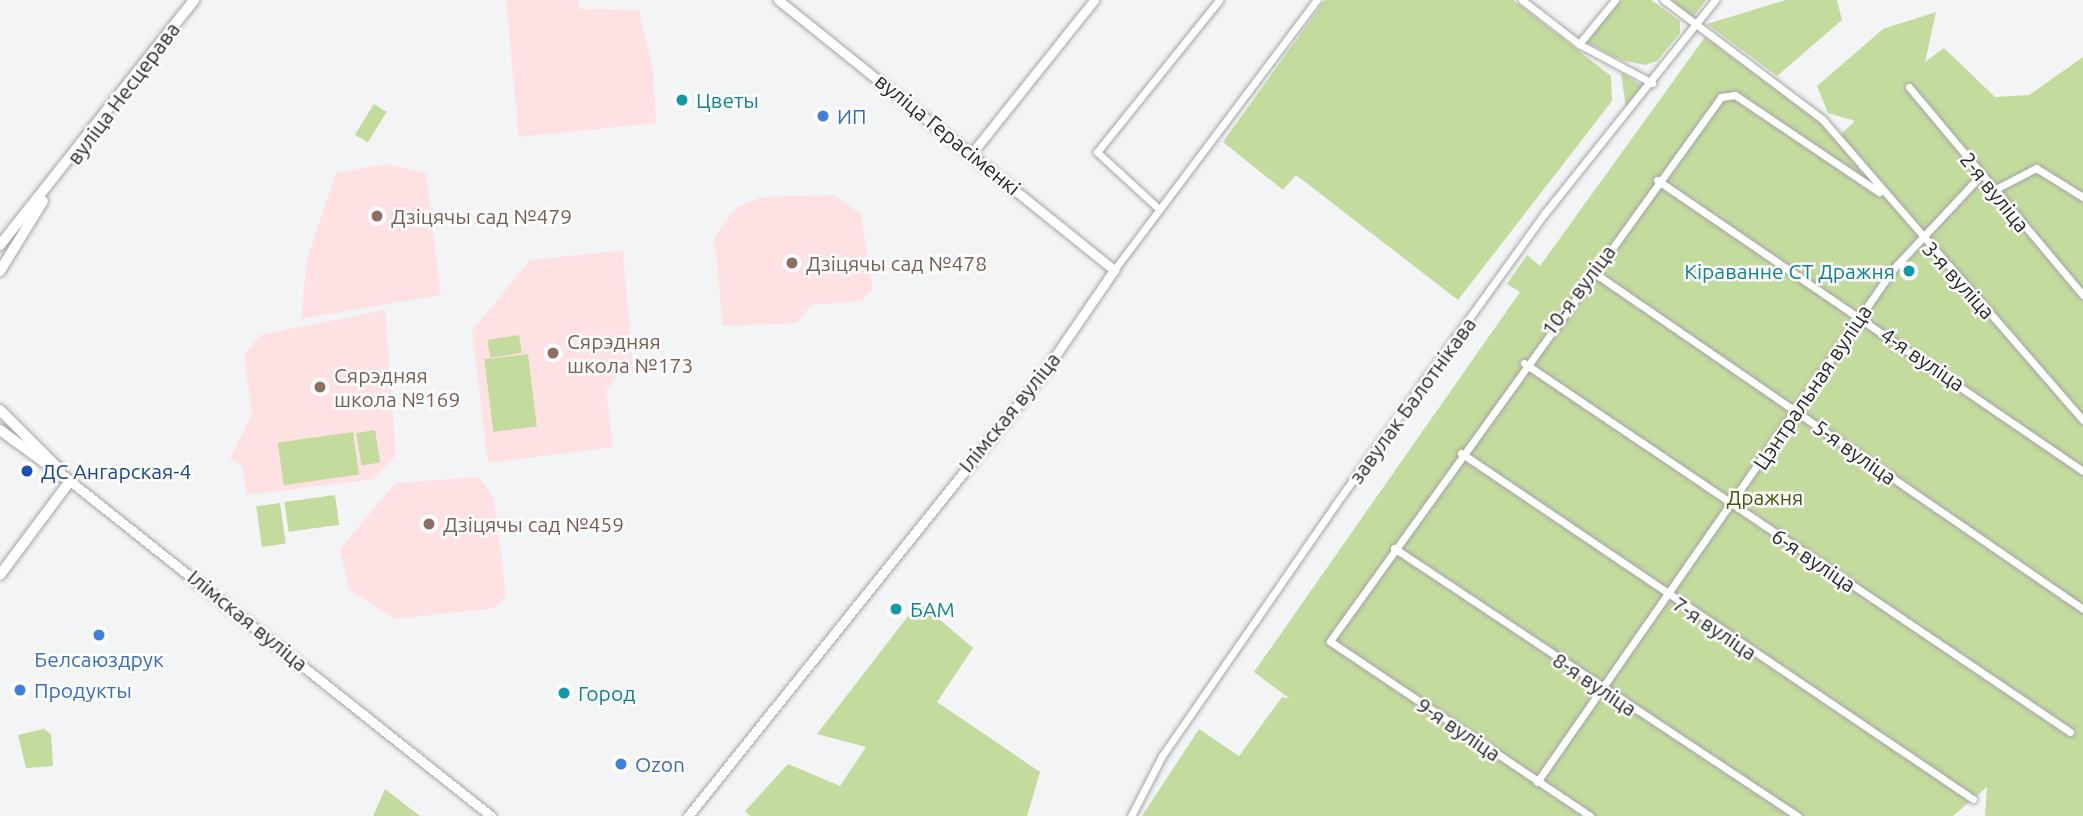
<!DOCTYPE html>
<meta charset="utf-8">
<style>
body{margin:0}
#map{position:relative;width:2083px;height:816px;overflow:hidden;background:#f3f4f5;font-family:Ubuntu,sans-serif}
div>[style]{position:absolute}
.education>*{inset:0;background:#fee2e3}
.green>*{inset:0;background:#c4db9e;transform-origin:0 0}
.roads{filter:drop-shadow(0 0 2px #a4a4a5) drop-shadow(0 0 2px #a4a4a5)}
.minor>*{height:7px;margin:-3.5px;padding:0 3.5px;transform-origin:3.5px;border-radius:3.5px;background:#fff}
.tertiary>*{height:9px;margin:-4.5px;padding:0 4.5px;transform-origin:4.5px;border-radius:4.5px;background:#fff}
.secondary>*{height:10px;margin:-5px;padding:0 5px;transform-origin:5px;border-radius:5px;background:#fff}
.dots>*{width:19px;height:19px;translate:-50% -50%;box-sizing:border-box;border:4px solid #fff;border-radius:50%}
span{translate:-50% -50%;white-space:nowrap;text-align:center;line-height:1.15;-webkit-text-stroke:5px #fff;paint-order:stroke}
.street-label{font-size:21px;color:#252526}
.culture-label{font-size:21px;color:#0d838f}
.left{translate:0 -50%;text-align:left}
.right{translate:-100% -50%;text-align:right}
.shop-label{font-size:21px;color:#366cbe}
.education-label{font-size:21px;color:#785e54}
.transit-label{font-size:21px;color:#164399}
.park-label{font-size:21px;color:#435909}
</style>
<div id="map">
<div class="education">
<i style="clip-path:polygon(506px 0,578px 0,580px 9px,639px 10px,653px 71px,656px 123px,519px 137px)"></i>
<i style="clip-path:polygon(385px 164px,426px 173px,441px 295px,301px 319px,307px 259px,336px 173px)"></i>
<i style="clip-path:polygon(833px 195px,861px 214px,873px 289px,868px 294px,862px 301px,811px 305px,797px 323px,723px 326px,714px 237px,736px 208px,761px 197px)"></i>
<i style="clip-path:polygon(623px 250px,633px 369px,617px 376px,606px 391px,613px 447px,488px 463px,472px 331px,530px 260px)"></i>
<i style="clip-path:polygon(385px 310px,396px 455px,374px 479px,247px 495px,243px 468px,230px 458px,252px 414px,244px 355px,260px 335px)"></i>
<i style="clip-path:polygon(479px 477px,494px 498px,506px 596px,495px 608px,395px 619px,349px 590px,340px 549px,395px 483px)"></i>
</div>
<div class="green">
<i style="clip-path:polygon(1325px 0,1513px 0,1611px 76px,1612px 101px,1458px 300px,1296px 175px,1283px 190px,1223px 142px)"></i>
<i style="clip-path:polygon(1619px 0,1651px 0,1680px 21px,1680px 33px,1657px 61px,1645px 65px,1621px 60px,1586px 42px)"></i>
<i style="clip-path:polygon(1668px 0,1706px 0,1693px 17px)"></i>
<i style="clip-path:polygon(1786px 0,1837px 0,1842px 20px,1777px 76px,1707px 24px)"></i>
<i style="clip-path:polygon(1936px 12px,1925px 62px,1944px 48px,1995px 97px,2029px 95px,2083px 57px,2083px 816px,1985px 816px,1987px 787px,1953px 816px,1142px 816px,1199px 729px,1239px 756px,1282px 697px,1290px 699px,1254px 672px,1520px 292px,1507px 284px,1527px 255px,1540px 266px,1705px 37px,1839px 136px,1855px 121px,1828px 113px,1817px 86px,1883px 29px)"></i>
<i style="clip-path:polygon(1621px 73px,1642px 86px,1626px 109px)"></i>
<i style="left:374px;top:104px;width:15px;height:36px;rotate:32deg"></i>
<i style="left:519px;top:335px;width:18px;height:32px;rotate:81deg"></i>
<i style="left:528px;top:354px;width:73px;height:44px;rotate:83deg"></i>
<i style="left:375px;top:430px;width:33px;height:19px;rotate:81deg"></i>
<i style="left:353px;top:432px;width:43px;height:76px;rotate:82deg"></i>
<i style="left:335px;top:495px;width:30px;height:51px;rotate:82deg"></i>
<i style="left:280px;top:503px;width:41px;height:24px;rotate:82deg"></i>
<i style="clip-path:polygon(919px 602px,973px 648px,937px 702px,1040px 772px,1027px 816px,750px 816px,745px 811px,788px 764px,840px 786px,866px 747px,817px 734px)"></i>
<i style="clip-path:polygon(44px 729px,51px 734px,53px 766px,26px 768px,18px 735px)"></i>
<i style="clip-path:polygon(385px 789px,420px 816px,373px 816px)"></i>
</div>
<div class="roads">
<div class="minor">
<i style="left:1522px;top:0;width:72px;rotate:37.7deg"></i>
<i style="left:1579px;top:44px;width:83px;rotate:28.1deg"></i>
<i style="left:1664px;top:0;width:198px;rotate:37deg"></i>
<i style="left:1822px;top:119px;width:398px;rotate:49.1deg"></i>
<i style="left:1579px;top:44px;width:57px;rotate:-50.7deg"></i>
<i style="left:1909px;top:87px;width:271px;rotate:50.1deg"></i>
<i style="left:1657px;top:180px;width:516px;rotate:34.34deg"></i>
<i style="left:1992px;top:191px;width:50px;rotate:-27.6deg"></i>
<i style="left:2036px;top:168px;width:55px;rotate:31.7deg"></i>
<i style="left:1158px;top:208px;width:83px;rotate:-137.4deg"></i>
<i style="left:1097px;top:152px;width:195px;rotate:-51.2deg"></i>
<i style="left:1114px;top:270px;width:338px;rotate:-53.1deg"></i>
<i style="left:1593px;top:272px;width:595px;rotate:34.52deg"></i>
<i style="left:1524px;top:363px;width:659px;rotate:34.05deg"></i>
<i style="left:1461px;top:453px;width:618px;rotate:34.05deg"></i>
<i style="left:1394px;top:548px;width:485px;rotate:33.6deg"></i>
<i style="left:1537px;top:782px;width:626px;rotate:-55.22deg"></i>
<i style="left:1894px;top:268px;width:126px;rotate:-46.9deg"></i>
<i style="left:1131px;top:816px;width:68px;rotate:-62.7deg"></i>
<i style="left:1162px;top:756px;width:305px;rotate:-55.4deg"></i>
<i style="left:1335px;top:505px;width:360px;rotate:-54.3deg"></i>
<i style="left:1545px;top:213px;width:273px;rotate:-51.4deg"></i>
<i style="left:1590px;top:816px;width:313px;rotate:-146.1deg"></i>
<i style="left:1330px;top:641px;width:670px;rotate:-54.29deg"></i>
<i style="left:1721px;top:97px;width:14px;rotate:-8deg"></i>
<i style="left:1735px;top:95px;width:174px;rotate:34deg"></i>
</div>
<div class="tertiary">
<i style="left:972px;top:153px;width:196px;rotate:-51.4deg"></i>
<i style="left:70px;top:481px;width:538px;rotate:38.51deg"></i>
<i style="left:688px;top:816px;width:569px;rotate:-51.28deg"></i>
<i style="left:1044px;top:372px;width:124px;rotate:-55.5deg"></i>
<i style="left:1114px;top:270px;width:431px;rotate:-141.2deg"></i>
</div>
<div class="secondary">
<i style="left:0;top:245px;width:313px;rotate:-51.6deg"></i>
<i style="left:0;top:271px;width:82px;rotate:-58.4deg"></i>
<i style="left:0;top:410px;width:85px;rotate:45deg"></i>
<i style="left:0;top:430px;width:87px;rotate:36.1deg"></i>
<i style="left:70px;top:481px;width:117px;rotate:126.7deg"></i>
</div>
</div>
<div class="dots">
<i style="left:682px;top:100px;background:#0f9aa8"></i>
<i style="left:823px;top:116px;background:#3f7fe0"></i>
<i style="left:377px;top:216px;background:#8d6e63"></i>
<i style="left:792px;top:263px;background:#8d6e63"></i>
<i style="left:1909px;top:271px;background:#0f9aa8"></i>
<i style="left:553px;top:353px;background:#8d6e63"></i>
<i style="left:320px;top:387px;background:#8d6e63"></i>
<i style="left:27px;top:471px;background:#1a4fb4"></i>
<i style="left:429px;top:524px;background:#8d6e63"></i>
<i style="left:896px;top:609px;background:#0f9aa8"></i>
<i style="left:99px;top:635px;background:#3f7fe0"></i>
<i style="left:20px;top:690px;background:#3f7fe0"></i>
<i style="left:564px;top:693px;background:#0f9aa8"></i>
<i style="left:621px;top:764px;background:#3f7fe0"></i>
</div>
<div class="street-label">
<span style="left:123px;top:93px;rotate:-53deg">вуліца Несцерава</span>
<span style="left:948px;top:134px;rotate:39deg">вуліца Герасіменкі</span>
<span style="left:1995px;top:192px;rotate:51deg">2-я вуліца</span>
<span style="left:1959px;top:280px;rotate:48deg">3-я вуліца</span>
<span style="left:1578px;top:290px;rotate:-53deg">10-я вуліца</span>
<span style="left:1923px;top:359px;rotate:34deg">4-я вуліца</span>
<span style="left:1812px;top:387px;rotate:-56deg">Цэнтральная вуліца</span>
<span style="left:1412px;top:400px;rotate:-54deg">завулак Балотнікава</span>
<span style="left:1009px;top:412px;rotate:-51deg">Ілімская вуліца</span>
<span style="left:1855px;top:452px;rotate:35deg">5-я вуліца</span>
<span style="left:1814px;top:560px;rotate:34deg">6-я вуліца</span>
<span style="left:248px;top:620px;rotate:39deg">Ілімская вуліца</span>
<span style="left:1715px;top:628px;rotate:34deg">7-я вуліца</span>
<span style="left:1595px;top:684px;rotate:34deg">8-я вуліца</span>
<span style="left:1459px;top:729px;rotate:34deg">9-я вуліца</span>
</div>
<div class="culture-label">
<span class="left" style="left:696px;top:100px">Цветы</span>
<span class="right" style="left:1895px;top:271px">Кіраванне СТ Дражня</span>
<span class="left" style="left:910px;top:609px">БАМ</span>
<span class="left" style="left:578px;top:693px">Город</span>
</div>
<div class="shop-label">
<span class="left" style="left:837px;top:116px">ИП</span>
<span style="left:99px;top:659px">Белсаюздрук</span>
<span class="left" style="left:34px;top:690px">Продукты</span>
<span class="left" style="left:635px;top:764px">Ozon</span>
</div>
<div class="education-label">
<span class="left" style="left:391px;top:216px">Дзіцячы сад №479</span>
<span class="left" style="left:806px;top:263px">Дзіцячы сад №478</span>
<span class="left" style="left:567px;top:353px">Сярэдняя<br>школа №173</span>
<span class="left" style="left:334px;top:387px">Сярэдняя<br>школа №169</span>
<span class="left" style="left:443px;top:524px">Дзіцячы сад №459</span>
</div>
<div class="transit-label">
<span class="left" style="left:41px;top:471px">ДС Ангарская-4</span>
</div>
<div class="park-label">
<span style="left:1765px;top:497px">Дражня</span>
</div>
</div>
